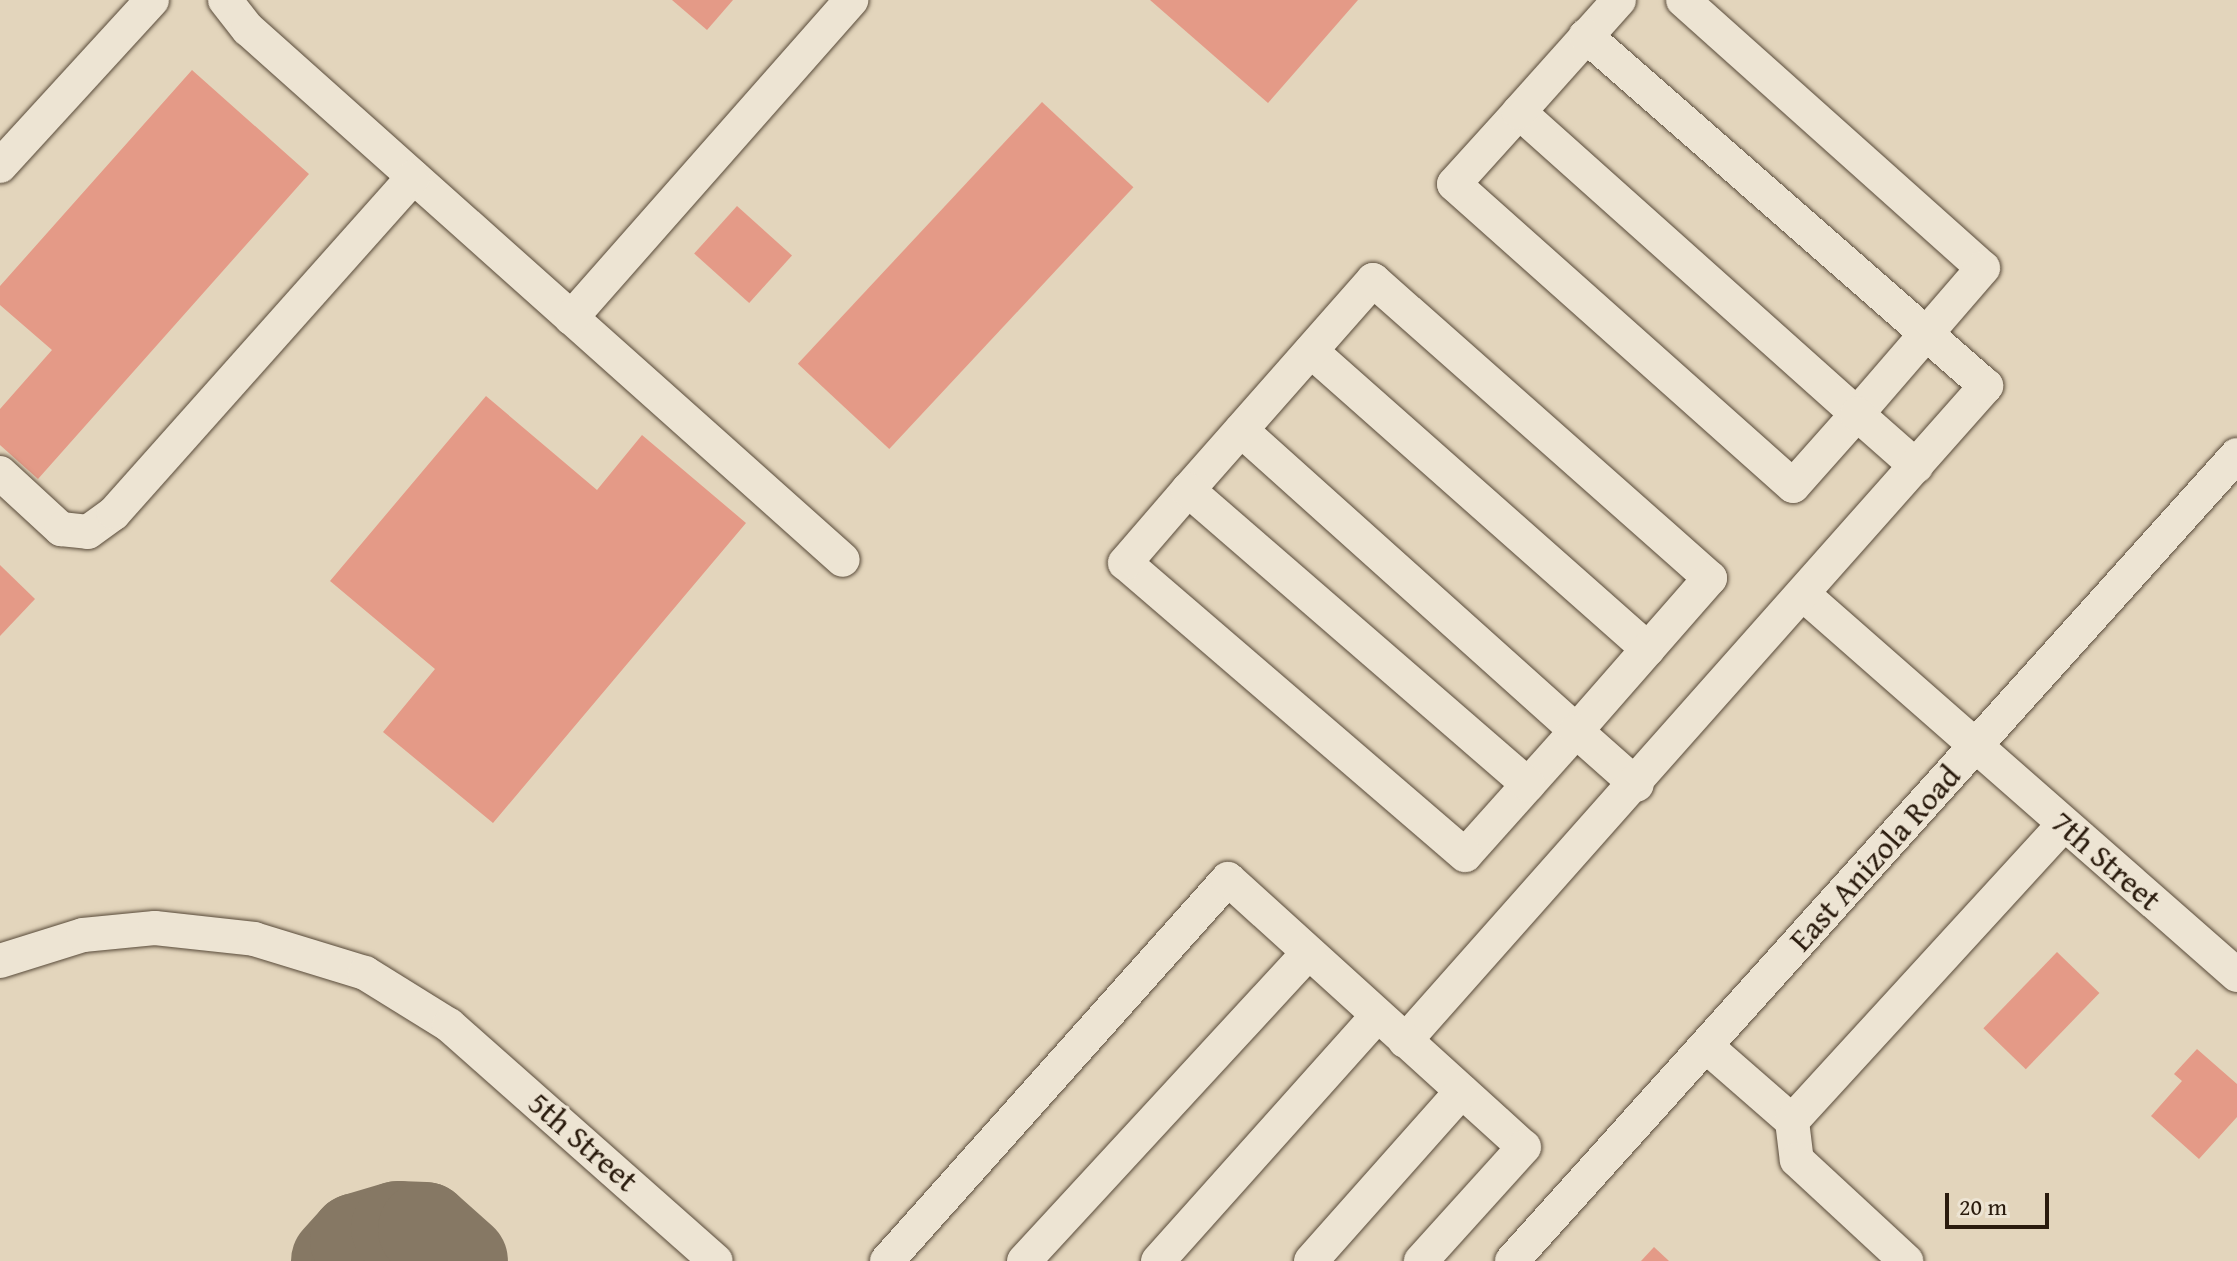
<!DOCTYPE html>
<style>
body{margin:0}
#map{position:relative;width:2237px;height:1261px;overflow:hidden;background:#e3d5bc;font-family:"Gentium Book Plus",serif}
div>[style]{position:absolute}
.taxiway>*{height:94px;margin:-47px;padding:0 47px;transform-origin:47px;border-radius:47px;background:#867864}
.building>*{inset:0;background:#e49a87;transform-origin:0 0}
.roads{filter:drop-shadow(0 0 2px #584a39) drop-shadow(0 0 2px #584a39)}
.minor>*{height:34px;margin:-17px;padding:0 17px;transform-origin:17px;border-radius:17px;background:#ede4d3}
span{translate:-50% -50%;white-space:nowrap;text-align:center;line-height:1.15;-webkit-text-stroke:7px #ede4d3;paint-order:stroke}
.street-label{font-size:32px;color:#2a1b0d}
.scale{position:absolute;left:1945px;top:1193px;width:104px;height:36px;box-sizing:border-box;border:4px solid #2a1b0d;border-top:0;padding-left:10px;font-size:24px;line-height:28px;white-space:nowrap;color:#2a1b0d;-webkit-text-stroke:6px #ede4d3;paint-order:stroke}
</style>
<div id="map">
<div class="taxiway">
<i style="left:338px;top:1261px;width:28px;rotate:-48deg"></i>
<i style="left:357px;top:1240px;width:43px;rotate:-16.3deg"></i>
<i style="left:398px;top:1228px;width:27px;rotate:2deg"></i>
<i style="left:425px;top:1229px;width:48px;rotate:41.6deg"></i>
</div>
<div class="building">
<i style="clip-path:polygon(672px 0,733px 0,707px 30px)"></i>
<i style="clip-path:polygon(1150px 0,1358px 0,1268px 103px)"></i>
<i style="clip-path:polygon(192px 70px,309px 174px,38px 479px,0 445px,0 409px,52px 350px,0 305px,0 286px)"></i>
<i style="left:1042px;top:102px;width:125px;height:358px;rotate:43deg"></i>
<i style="left:737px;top:206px;width:74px;height:64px;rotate:42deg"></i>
<i style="clip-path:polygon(486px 396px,597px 490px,642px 435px,746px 523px,493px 823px,383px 732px,435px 669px,330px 581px)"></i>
<i style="clip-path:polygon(0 565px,35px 599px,0 636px)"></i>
<i style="left:2057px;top:952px;width:59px;height:106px;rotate:44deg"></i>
<i style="clip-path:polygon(2197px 1049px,2237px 1084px,2237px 1117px,2199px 1159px,2151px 1116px,2182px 1081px,2174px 1074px)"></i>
<i style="clip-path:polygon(1654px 1247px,1669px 1261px,1641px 1261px)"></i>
</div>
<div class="roads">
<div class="minor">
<i style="left:225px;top:0;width:37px;rotate:52deg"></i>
<i style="left:248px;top:29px;width:797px;rotate:41.75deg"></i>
<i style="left:1683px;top:0;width:402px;rotate:41.8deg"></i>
<i style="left:1983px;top:268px;width:193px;rotate:130.8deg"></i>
<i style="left:1857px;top:414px;width:96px;rotate:131.6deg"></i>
<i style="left:1793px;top:486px;width:454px;rotate:-138.3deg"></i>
<i style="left:1454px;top:184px;width:97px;rotate:-47.9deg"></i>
<i style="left:1519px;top:112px;width:453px;rotate:41.8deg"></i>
<i style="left:1857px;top:414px;width:79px;rotate:41.4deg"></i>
<i style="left:1519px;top:112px;width:150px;rotate:-48.2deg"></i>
<i style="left:0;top:166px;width:225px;rotate:-47.5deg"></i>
<i style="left:571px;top:318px;width:424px;rotate:-48.6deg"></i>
<i style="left:1311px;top:351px;width:450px;rotate:41.5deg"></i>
<i style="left:1241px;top:430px;width:450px;rotate:41.9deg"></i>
<i style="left:1576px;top:731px;width:166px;rotate:131.8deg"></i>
<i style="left:1465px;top:855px;width:448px;rotate:-139.3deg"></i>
<i style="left:1125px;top:563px;width:96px;rotate:-49.2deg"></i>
<i style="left:1188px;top:490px;width:280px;rotate:-48.6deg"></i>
<i style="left:1373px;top:280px;width:450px;rotate:41.5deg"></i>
<i style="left:1710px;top:578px;width:203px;rotate:131.2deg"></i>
<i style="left:1576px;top:731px;width:81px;rotate:41.5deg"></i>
<i style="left:0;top:473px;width:83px;rotate:42.6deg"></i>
<i style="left:61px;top:529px;width:27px;rotate:6deg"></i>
<i style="left:88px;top:532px;width:32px;rotate:-36deg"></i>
<i style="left:114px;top:513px;width:450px;rotate:-48.3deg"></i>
<i style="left:1188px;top:490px;width:450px;rotate:40.9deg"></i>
<i style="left:1804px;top:595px;width:576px;rotate:41.27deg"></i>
<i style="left:0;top:961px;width:87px;rotate:-17.4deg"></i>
<i style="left:83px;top:935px;width:72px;rotate:-5.6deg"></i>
<i style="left:155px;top:928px;width:100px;rotate:6.3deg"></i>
<i style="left:254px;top:939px;width:116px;rotate:17deg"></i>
<i style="left:365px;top:973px;width:99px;rotate:31.8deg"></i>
<i style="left:449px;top:1025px;width:356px;rotate:41.5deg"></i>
<i style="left:1405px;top:1041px;width:876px;rotate:-48.43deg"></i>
<i style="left:1986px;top:386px;width:532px;rotate:-138.81deg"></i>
<i style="left:1706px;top:1046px;width:114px;rotate:41.1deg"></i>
<i style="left:1792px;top:1121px;width:401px;rotate:-47.5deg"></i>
<i style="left:1792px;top:1121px;width:39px;rotate:83deg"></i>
<i style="left:1797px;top:1160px;width:149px;rotate:42.8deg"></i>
<i style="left:887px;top:1261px;width:512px;rotate:-48.25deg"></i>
<i style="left:1228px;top:879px;width:399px;rotate:42.2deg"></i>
<i style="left:1524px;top:1147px;width:154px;rotate:132.1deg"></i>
<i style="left:1024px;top:1261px;width:419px;rotate:-47.3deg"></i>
<i style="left:1158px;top:1261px;width:329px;rotate:-48.2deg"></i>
<i style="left:1311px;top:1261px;width:227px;rotate:-48.4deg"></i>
<i style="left:1512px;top:1261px;width:1084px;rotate:-48.03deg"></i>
</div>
</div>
<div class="street-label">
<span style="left:1875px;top:858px;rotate:-48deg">East Anizola Road</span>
<span style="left:2106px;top:861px;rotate:41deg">7th Street</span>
<span style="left:583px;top:1142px;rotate:41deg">5th Street</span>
</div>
<div class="scale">20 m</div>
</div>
